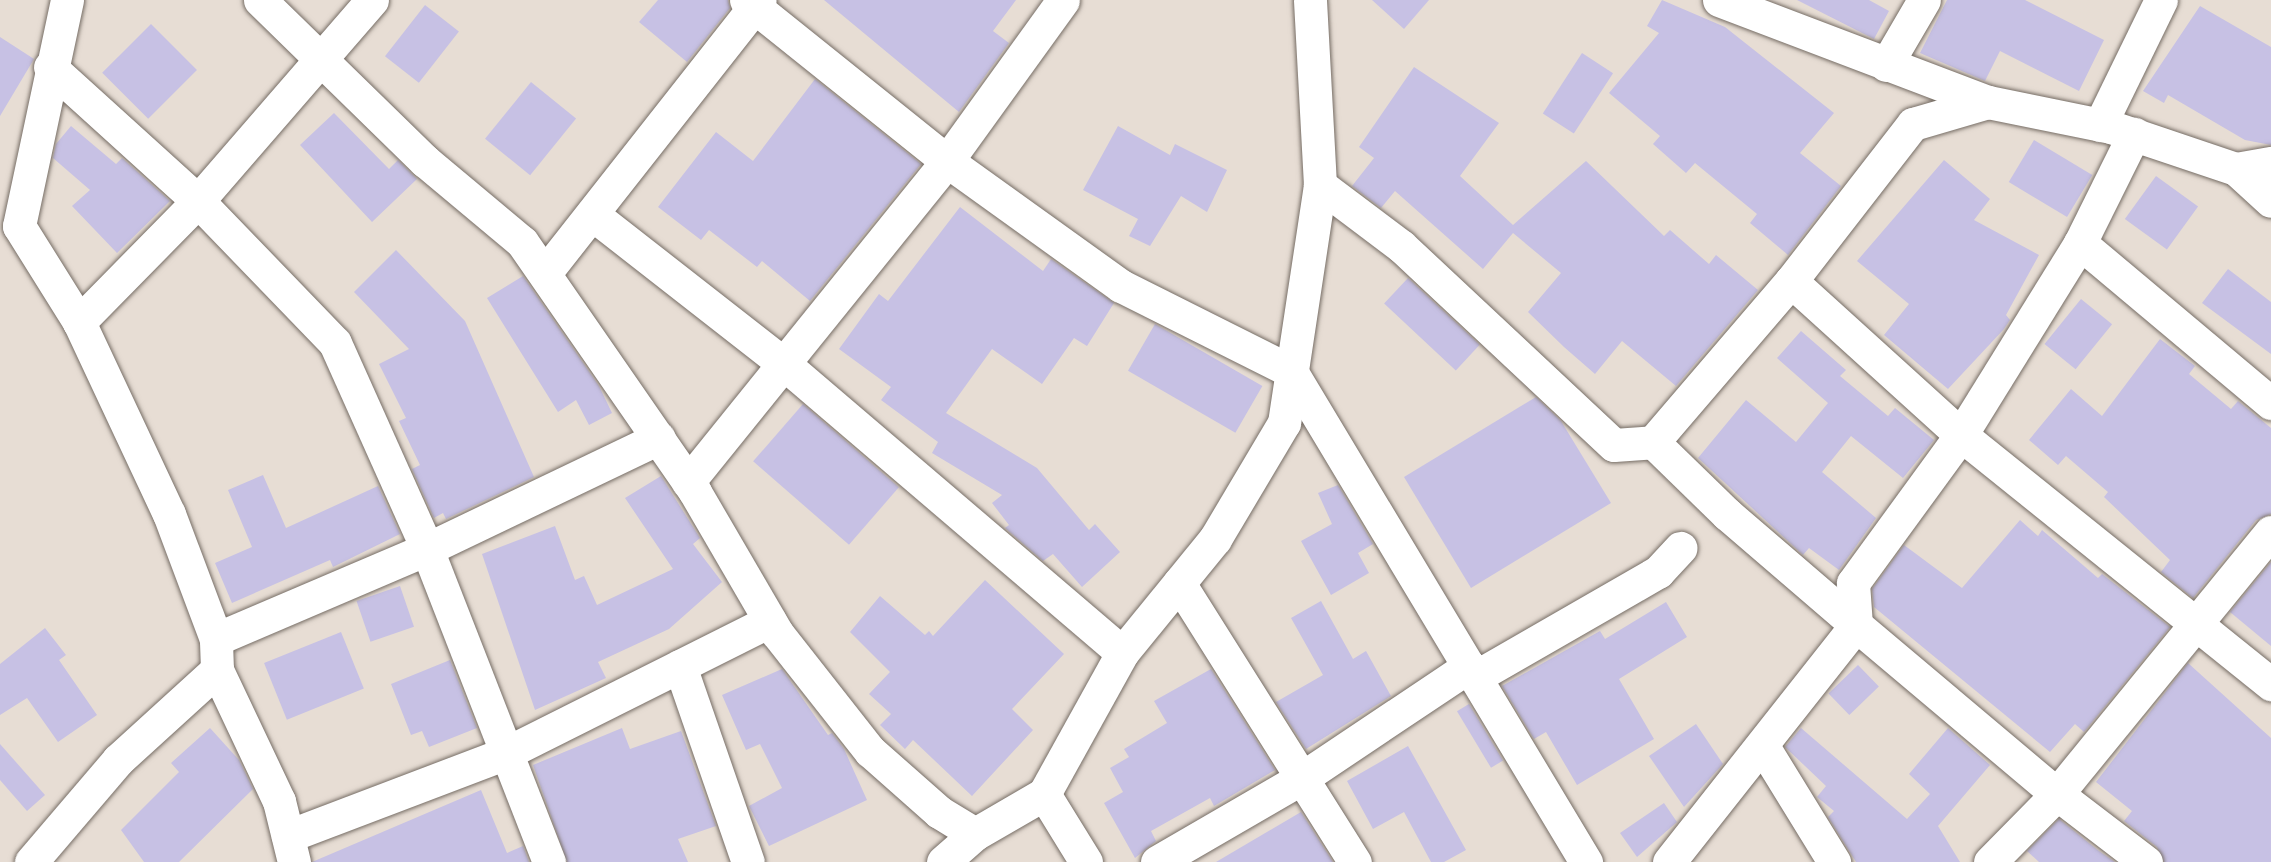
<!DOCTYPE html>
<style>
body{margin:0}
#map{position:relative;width:2271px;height:862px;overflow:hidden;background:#e7ddd4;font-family:Raleway,sans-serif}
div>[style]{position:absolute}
.building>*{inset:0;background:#c7c1e4;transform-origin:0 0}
.roads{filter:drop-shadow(0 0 2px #766d65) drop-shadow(0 0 2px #766d65)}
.street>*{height:33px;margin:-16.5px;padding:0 16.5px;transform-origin:16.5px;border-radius:16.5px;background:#fff}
.secondary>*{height:33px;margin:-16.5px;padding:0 16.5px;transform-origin:16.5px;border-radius:16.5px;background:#fff}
span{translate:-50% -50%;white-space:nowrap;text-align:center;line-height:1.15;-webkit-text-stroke:6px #f5eae1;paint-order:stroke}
</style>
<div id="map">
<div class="building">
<i style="clip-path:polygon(658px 0,728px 0,730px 8px,687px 62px,639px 22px)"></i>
<i style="clip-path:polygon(824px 0,1016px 0,993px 31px,1009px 43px,959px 112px)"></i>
<i style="clip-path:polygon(1372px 0,1429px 0,1404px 29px)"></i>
<i style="clip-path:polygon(1662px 0,1725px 27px,1834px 113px,1800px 153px,1841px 186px,1788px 255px,1750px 223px,1757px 214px,1695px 163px,1686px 173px,1653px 144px,1660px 136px,1609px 93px,1659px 33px,1647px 26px)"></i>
<i style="clip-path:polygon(1797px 0,1869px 0,1889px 11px,1874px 39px)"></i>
<i style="clip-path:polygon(1947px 0,2025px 0,2104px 40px,2079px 91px,2000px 51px,1985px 81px,1920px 53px)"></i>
<i style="left:425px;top:5px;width:43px;height:65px;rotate:38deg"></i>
<i style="clip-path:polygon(2200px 6px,2271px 47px,2271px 145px,2245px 140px,2168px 95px,2164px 103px,2143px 91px)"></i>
<i style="left:151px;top:24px;width:65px;height:69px;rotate:45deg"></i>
<i style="clip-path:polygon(0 37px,34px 59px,0 116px)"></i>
<i style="left:1582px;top:53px;width:37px;height:72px;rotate:33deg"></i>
<i style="clip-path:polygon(1414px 67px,1499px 123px,1460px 176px,1513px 225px,1586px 161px,1664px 236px,1670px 230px,1709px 264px,1716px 255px,1758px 290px,1676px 386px,1622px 341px,1595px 374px,1564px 347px,1528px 312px,1561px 273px,1513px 233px,1483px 269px,1395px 191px,1381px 208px,1352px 186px,1374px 158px,1359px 147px)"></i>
<i style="clip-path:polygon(815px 79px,921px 164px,810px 301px,762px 261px,757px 267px,709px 230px,701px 240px,658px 207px,716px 132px,753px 161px)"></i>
<i style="left:531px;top:82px;width:58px;height:73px;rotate:39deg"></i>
<i style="clip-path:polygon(334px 113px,389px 169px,398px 160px,417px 179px,372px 222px,300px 145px)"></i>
<i style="clip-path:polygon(71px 126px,116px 164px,122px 158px,170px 201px,117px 253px,72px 206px,90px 190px,53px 158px,56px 144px)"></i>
<i style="clip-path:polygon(1118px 126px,1170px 155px,1175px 144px,1227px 170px,1207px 212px,1181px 196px,1150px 246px,1129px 236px,1138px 219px,1083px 190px)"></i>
<i style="left:2034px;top:140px;width:68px;height:49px;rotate:31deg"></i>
<i style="clip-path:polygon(1944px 160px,1990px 199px,1974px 220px,2039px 255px,2006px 315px,2010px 320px,2004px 329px,1948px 389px,1884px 335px,1909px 304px,1857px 261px)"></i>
<i style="left:2156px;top:176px;width:52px;height:53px;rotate:36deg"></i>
<i style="clip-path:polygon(960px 207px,1043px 271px,1051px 259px,1114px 303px,1087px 346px,1074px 338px,1042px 384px,992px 349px,946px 413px,1037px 468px,1089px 530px,1095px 524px,1120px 552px,1082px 587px,1053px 554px,1043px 561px,1005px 528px,1009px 525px,992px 503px,1002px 495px,932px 453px,938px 442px,881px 400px,891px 387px,839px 349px,879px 294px,888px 301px)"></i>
<i style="clip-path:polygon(396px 250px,465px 321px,534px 477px,446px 519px,443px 513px,434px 518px,412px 469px,420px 465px,399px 421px,406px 418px,379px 364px,409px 349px,354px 292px)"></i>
<i style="clip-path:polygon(2228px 269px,2271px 302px,2271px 354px,2202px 303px)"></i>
<i style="clip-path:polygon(523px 276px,599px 386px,612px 413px,589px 425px,576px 400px,558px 412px,487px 298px)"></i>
<i style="left:1408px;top:278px;width:98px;height:35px;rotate:43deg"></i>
<i style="left:2081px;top:299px;width:40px;height:58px;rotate:39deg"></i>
<i style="left:1155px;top:324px;width:124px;height:54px;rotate:30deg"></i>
<i style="clip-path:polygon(1801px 331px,1846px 370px,1840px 376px,1888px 416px,1895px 408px,1934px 440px,1903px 478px,1851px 436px,1822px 472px,1876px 518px,1839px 570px,1809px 548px,1803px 555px,1698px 458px,1746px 400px,1796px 442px,1828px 403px,1777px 358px)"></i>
<i style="clip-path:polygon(2160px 339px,2195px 366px,2189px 374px,2231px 409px,2238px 401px,2271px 428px,2271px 514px,2256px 520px,2193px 598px,2161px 572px,2170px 560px,2104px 497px,2108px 492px,2066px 456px,2058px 465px,2029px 440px,2071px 389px,2102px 416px)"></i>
<i style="clip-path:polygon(1536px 397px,1561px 421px,1611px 503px,1471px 588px,1404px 477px)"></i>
<i style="left:803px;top:404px;width:127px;height:76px;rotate:41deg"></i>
<i style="clip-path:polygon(263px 475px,286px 528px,378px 486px,400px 534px,333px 567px,330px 560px,232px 603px,215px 563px,252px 547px,228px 490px)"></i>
<i style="clip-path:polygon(661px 476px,700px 538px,693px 544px,722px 582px,669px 629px,598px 662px,606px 678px,535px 710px,482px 554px,555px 526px,575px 580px,584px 576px,597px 605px,673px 569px,625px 498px)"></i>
<i style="clip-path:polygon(1338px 485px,1373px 544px,1358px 553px,1369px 573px,1331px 595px,1301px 541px,1332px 524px,1318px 493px)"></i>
<i style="clip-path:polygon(2020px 520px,2038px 536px,2042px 530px,2098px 578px,2102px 574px,2170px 627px,2084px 732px,2075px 724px,2050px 752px,1874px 607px,1872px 589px,1904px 545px,1962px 588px)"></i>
<i style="clip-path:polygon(2271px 562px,2271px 646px,2230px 612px)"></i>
<i style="clip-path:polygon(985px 580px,1064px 654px,1012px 709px,1033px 730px,972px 796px,913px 740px,905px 749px,880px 725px,891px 714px,869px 694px,890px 672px,850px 632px,880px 596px,925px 635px,929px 631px,933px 636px)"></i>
<i style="left:400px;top:586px;width:43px;height:46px;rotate:71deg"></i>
<i style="clip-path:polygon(1321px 601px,1353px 659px,1366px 651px,1391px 696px,1306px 749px,1276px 702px,1323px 675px,1291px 618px)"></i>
<i style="clip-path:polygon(1666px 602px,1687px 637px,1619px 679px,1654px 739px,1577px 785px,1546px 732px,1534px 739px,1502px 686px,1600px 631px,1605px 639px)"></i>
<i style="clip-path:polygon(45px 628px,66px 655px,59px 660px,97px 715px,58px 742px,27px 698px,0 715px,0 664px)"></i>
<i style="left:341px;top:632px;width:61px;height:83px;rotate:68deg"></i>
<i style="clip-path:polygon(450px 660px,477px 728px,429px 747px,422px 731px,411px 735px,391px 684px)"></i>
<i style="clip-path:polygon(2188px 663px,2271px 738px,2271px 862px,2164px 862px,2157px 847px,2124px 821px,2132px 811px,2096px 782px)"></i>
<i style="left:1858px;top:665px;width:30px;height:41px;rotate:46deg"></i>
<i style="clip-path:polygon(782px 669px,828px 735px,832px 733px,844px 749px,867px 800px,769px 846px,749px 806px,782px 788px,760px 744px,746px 750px,722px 695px)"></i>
<i style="clip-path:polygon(1211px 669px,1275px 770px,1214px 806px,1210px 798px,1151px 831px,1156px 841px,1135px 858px,1104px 803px,1123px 792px,1110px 768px,1129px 757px,1124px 749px,1167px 723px,1154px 701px)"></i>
<i style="left:1469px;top:704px;width:66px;height:14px;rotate:59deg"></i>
<i style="clip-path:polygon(1696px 724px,1723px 764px,1684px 807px,1649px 756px)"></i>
<i style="clip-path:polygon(210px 728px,239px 760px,253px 789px,179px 862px,144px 862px,121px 830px,179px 772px,171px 763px)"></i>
<i style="clip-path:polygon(622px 728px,630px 749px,681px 731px,716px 826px,678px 839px,688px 862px,567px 862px,533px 765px)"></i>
<i style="clip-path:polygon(1801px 728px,1907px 819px,1930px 794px,1909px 774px,1948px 728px,1990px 765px,1938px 826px,1960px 862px,1856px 862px,1828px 817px,1834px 811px,1817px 797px,1826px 786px,1785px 747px)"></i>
<i style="clip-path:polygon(0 744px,45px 795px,27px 811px,0 780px)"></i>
<i style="clip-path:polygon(1408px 746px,1466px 850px,1444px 862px,1431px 862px,1404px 812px,1373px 829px,1347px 781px)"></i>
<i style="clip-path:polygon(481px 790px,507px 853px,523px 846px,529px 862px,312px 862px)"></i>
<i style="clip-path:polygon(1664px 803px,1677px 822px,1637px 857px,1620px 833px)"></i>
<i style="clip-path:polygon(1301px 812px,1333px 862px,1216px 862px)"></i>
<i style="clip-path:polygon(2059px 819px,2099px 851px,2115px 862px,2039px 862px,2027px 851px)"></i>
</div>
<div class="roads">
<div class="street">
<i style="left:67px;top:0;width:231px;rotate:102deg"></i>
<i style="left:19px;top:226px;width:113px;rotate:58deg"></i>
<i style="left:260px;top:0;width:231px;rotate:44.3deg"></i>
<i style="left:425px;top:161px;width:126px;rotate:39.9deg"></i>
<i style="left:522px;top:242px;width:304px;rotate:55.3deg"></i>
<i style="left:695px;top:492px;width:163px;rotate:59.8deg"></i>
<i style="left:777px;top:633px;width:150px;rotate:51.8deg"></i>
<i style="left:870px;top:751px;width:92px;rotate:41.5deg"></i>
<i style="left:939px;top:812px;width:42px;rotate:31.4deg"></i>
<i style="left:975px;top:834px;width:80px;rotate:-30.1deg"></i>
<i style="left:372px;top:0;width:266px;rotate:130.9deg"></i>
<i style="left:198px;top:201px;width:197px;rotate:46deg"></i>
<i style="left:335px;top:343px;width:226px;rotate:65.9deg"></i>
<i style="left:427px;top:549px;width:336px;rotate:68.7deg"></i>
<i style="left:746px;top:0;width:258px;rotate:38.7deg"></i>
<i style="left:947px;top:161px;width:214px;rotate:35.7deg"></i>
<i style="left:1121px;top:286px;width:190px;rotate:26.6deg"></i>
<i style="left:1291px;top:371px;width:573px;rotate:59deg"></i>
<i style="left:1719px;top:0;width:288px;rotate:20.8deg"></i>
<i style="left:1988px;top:102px;width:126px;rotate:11.5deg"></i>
<i style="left:2111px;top:127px;width:132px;rotate:18.6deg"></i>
<i style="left:2236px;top:169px;width:36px;rotate:-10deg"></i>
<i style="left:1886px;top:65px;width:75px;rotate:-59.7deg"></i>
<i style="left:50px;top:67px;width:200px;rotate:42.2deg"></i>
<i style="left:198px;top:201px;width:170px;rotate:134.5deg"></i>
<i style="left:79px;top:322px;width:212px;rotate:64.9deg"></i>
<i style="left:169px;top:514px;width:134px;rotate:69.4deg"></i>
<i style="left:2100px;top:125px;width:139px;rotate:-64deg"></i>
<i style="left:2236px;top:169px;width:47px;rotate:42.4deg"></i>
<i style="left:1320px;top:185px;width:101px;rotate:37deg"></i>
<i style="left:1401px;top:246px;width:291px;rotate:43.1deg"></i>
<i style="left:1614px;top:445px;width:39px;rotate:-4deg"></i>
<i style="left:1653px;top:442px;width:212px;rotate:-49.4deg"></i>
<i style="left:1791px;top:281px;width:199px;rotate:-52.2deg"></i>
<i style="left:1913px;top:124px;width:78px;rotate:-16.3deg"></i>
<i style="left:592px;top:214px;width:242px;rotate:38deg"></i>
<i style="left:783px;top:363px;width:446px;rotate:40.5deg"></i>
<i style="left:2080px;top:243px;width:249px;rotate:40deg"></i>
<i style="left:545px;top:273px;width:347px;rotate:-51.8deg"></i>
<i style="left:1791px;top:281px;width:229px;rotate:42.2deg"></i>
<i style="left:1961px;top:435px;width:398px;rotate:38.8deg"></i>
<i style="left:1653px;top:442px;width:103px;rotate:44.2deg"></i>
<i style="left:1727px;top:514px;width:170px;rotate:40.7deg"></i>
<i style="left:1856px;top:625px;width:263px;rotate:40.1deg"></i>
<i style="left:2057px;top:794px;width:112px;rotate:37.4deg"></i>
<i style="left:688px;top:482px;width:412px;rotate:-51.1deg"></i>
<i style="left:947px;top:161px;width:198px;rotate:-54.2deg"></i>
<i style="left:1179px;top:583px;width:330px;rotate:57.8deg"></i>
<i style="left:680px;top:666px;width:207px;rotate:70.9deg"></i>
<i style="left:217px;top:670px;width:145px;rotate:64.7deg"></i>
<i style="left:279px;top:801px;width:63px;rotate:76.2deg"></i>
<i style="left:1764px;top:748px;width:134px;rotate:58.4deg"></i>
<i style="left:288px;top:836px;width:233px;rotate:-20.8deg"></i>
<i style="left:506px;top:753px;width:295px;rotate:-26.6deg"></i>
<i style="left:31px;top:862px;width:134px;rotate:-49.5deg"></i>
<i style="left:118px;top:760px;width:134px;rotate:-42.3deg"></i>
<i style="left:217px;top:670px;width:31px;rotate:-92deg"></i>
<i style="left:216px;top:639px;width:229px;rotate:-23.1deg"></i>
<i style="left:427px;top:549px;width:257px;rotate:-25.6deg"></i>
<i style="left:943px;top:862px;width:43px;rotate:-41.2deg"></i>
<i style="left:1157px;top:862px;width:168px;rotate:-30.1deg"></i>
<i style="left:1302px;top:778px;width:201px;rotate:-33.8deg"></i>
<i style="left:1469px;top:666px;width:13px;rotate:51deg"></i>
<i style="left:1477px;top:676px;width:209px;rotate:-29.9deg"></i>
<i style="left:1658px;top:572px;width:33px;rotate:-47deg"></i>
<i style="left:1669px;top:862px;width:302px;rotate:-51.7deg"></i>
<i style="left:1856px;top:625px;width:42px;rotate:-94.1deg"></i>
<i style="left:1853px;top:583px;width:183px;rotate:-53.9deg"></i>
<i style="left:1961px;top:435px;width:226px;rotate:-58.2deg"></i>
<i style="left:2080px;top:243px;width:122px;rotate:-63.6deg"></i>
<i style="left:1990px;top:862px;width:95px;rotate:-45.4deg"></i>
<i style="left:2057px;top:794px;width:338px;rotate:-50.8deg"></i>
</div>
<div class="secondary">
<i style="left:1086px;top:862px;width:80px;rotate:-121.7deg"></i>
<i style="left:1044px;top:794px;width:161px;rotate:-61deg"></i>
<i style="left:1122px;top:653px;width:147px;rotate:-50.8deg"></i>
<i style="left:1215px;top:539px;width:135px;rotate:-59.3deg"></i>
<i style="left:1284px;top:423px;width:241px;rotate:-81.4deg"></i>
<i style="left:1320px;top:185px;width:185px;rotate:-93.1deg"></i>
</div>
</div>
</div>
